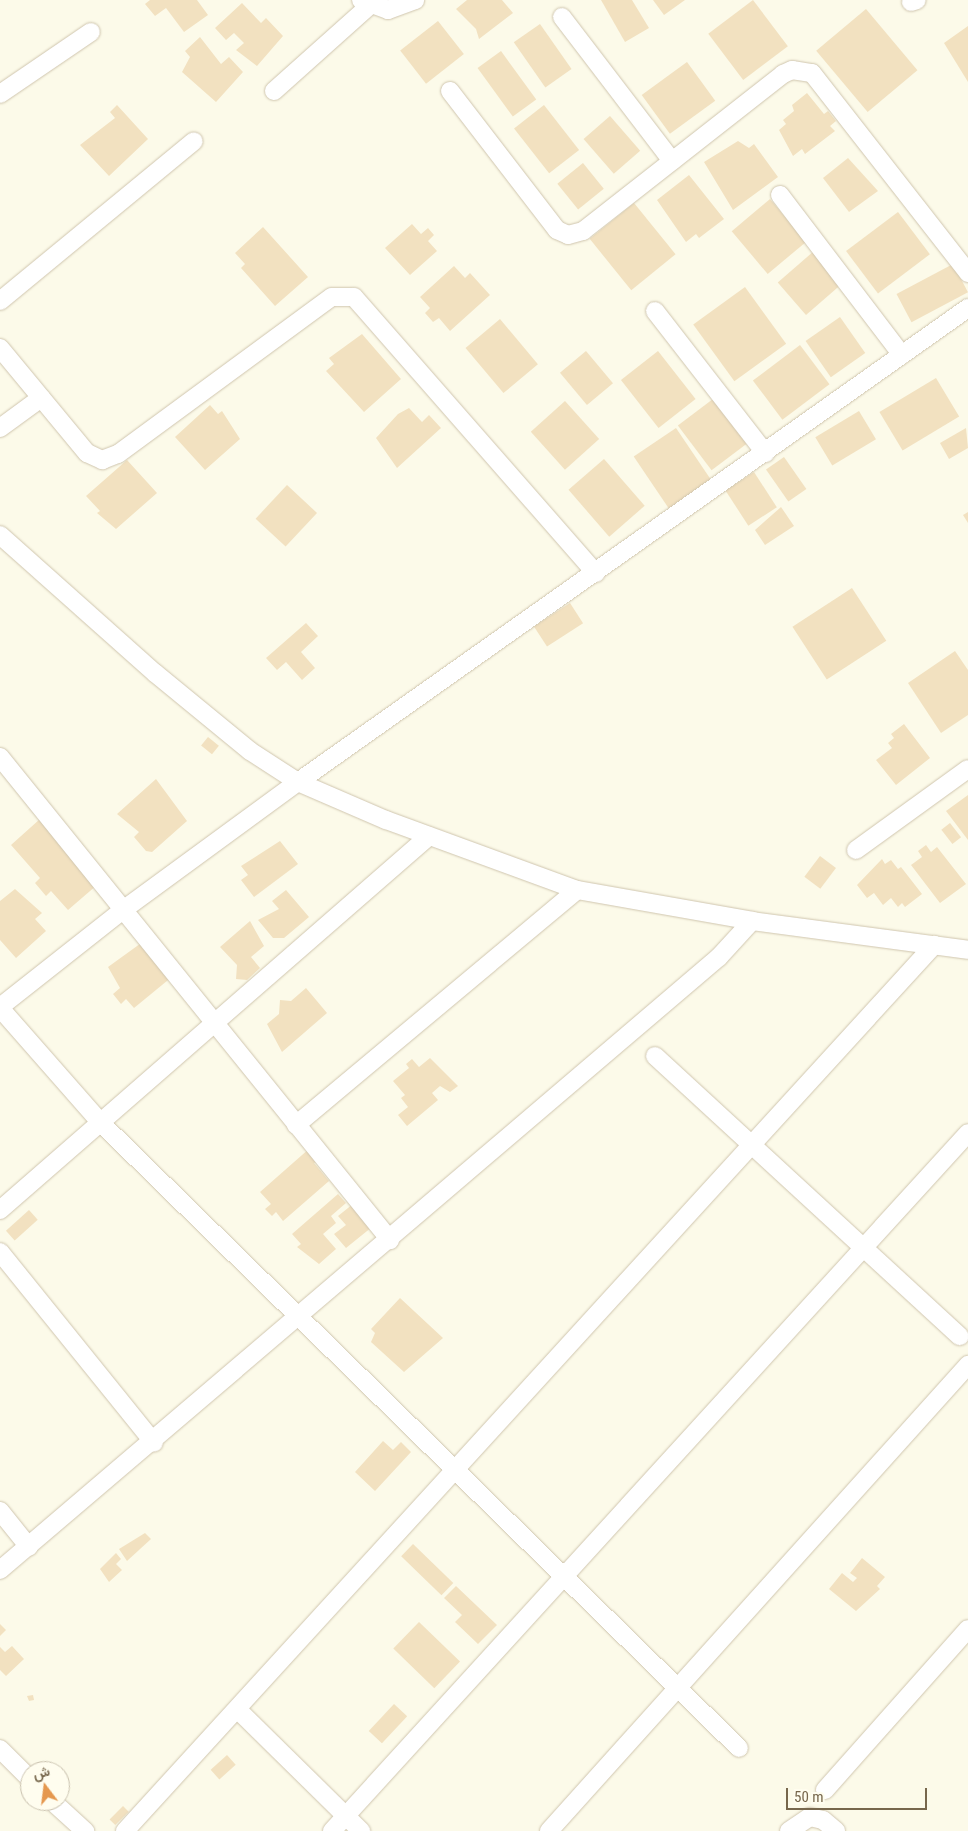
<!DOCTYPE html>
<meta charset="utf-8">
<style>
body{margin:0}
#map{position:relative;width:968px;height:1831px;overflow:hidden;background:#fcfae9;font-family:"Roboto Condensed",Vazirmatn,sans-serif}
div>[style]{position:absolute}
.building>*{inset:0;background:#f2e1c0;transform-origin:0 0}
.roads{filter:drop-shadow(0 0 1px #cfc5ae) drop-shadow(0 0 1px #cfc5ae)}
.minor>*{height:18px;margin:-9px;padding:0 9px;transform-origin:9px;border-radius:9px;background:#fff}
span{translate:-50% -50%;white-space:nowrap;text-align:center;line-height:1.15;-webkit-text-stroke:4px #fffdef;paint-order:stroke}
.north{position:absolute;left:20px;top:1761px;width:50px;height:50px;box-sizing:border-box;background:#fffdef;border:1px solid #c9c1ae;border-radius:50%;rotate:345deg;font-size:14px;font-weight:700;line-height:20px;text-align:center;color:#77674c}
.north::after{content:'';display:block;margin:auto;width:18px;height:22px;background:#e5984f;clip-path:polygon(50% 0,100% 100%,50% 72%,0 100%)}
.scale{position:absolute;left:786px;top:1788px;width:141px;height:22px;box-sizing:border-box;border:2px solid #77674c;border-top:0;padding-left:6px;font-size:15px;line-height:18px;white-space:nowrap;color:#77674c;-webkit-text-stroke:4px #fffdef;paint-order:stroke}
</style>
<div id="map">
<div class="building">
<i style="clip-path:polygon(150px 0,197px 0,208px 15px,184px 32px,166px 8px,155px 16px,145px 4px)"></i>
<i style="clip-path:polygon(467px 0,502px 0,513px 13px,479px 39px,476px 29px,456px 9px)"></i>
<i style="clip-path:polygon(601px 0,632px 0,649px 28px,625px 42px)"></i>
<i style="clip-path:polygon(653px 0,685px 0,664px 15px)"></i>
<i style="left:753px;top:0;width:58px;height:56px;rotate:53deg"></i>
<i style="clip-path:polygon(242px 3px,261px 23px,266px 18px,283px 36px,257px 66px,236px 50px,244px 43px,234px 33px,226px 40px,215px 28px)"></i>
<i style="left:866px;top:9px;width:80px;height:65px;rotate:50deg"></i>
<i style="left:438px;top:21px;width:42px;height:48px;rotate:52deg"></i>
<i style="left:540px;top:24px;width:55px;height:32px;rotate:55deg"></i>
<i style="clip-path:polygon(968px 26px,968px 82px,944px 43px)"></i>
<i style="clip-path:polygon(200px 37px,221px 64px,229px 57px,243px 72px,216px 102px,182px 72px,190px 57px,185px 51px)"></i>
<i style="left:501px;top:51px;width:60px;height:29px;rotate:54deg"></i>
<i style="left:687px;top:62px;width:48px;height:56px;rotate:54deg"></i>
<i style="clip-path:polygon(807px 93px,824px 114px,828px 111px,836px 121px,830px 126px,835px 131px,805px 154px,802px 149px,793px 156px,779px 130px,786px 124px,783px 120px,794px 111px,792px 105px)"></i>
<i style="clip-path:polygon(117px 105px,148px 139px,109px 176px,80px 145px,115px 118px,110px 112px)"></i>
<i style="left:544px;top:105px;width:57px;height:38px;rotate:52deg"></i>
<i style="left:610px;top:116px;width:46px;height:35px;rotate:49deg"></i>
<i style="clip-path:polygon(738px 141px,749px 148px,754px 144px,778px 177px,733px 210px,704px 162px)"></i>
<i style="clip-path:polygon(848px 158px,878px 191px,849px 212px,823px 178px)"></i>
<i style="left:583px;top:163px;width:33px;height:33px;rotate:51deg"></i>
<i style="clip-path:polygon(689px 175px,724px 219px,699px 238px,696px 234px,686px 242px,657px 200px)"></i>
<i style="left:770px;top:199px;width:56px;height:50px;rotate:50deg"></i>
<i style="left:634px;top:203px;width:66px;height:57px;rotate:51deg"></i>
<i style="left:898px;top:212px;width:53px;height:65px;rotate:53deg"></i>
<i style="clip-path:polygon(412px 224px,421px 234px,428px 228px,434px 235px,428px 241px,437px 251px,410px 275px,385px 248px)"></i>
<i style="clip-path:polygon(263px 227px,308px 277px,275px 306px,241px 268px,245px 264px,235px 253px)"></i>
<i style="left:814px;top:251px;width:43px;height:48px;rotate:49deg"></i>
<i style="left:953px;top:264px;width:32px;height:64px;rotate:62deg"></i>
<i style="clip-path:polygon(454px 266px,465px 278px,470px 273px,490px 295px,450px 331px,439px 318px,433px 322px,425px 313px,430px 308px,420px 297px)"></i>
<i style="left:745px;top:287px;width:70px;height:64px;rotate:54deg"></i>
<i style="left:840px;top:317px;width:44px;height:42px;rotate:55deg"></i>
<i style="left:500px;top:319px;width:59px;height:45px;rotate:50deg"></i>
<i style="clip-path:polygon(362px 334px,401px 379px,364px 412px,326px 371px,334px 364px,329px 358px)"></i>
<i style="left:800px;top:345px;width:49px;height:59px;rotate:53deg"></i>
<i style="left:586px;top:351px;width:42px;height:34px;rotate:50deg"></i>
<i style="left:658px;top:351px;width:61px;height:47px;rotate:52deg"></i>
<i style="left:936px;top:378px;width:45px;height:66px;rotate:59deg"></i>
<i style="left:713px;top:399px;width:56px;height:44px;rotate:53deg"></i>
<i style="left:565px;top:401px;width:51px;height:46px;rotate:48deg"></i>
<i style="clip-path:polygon(210px 405px,218px 414px,222px 411px,240px 439px,205px 470px,175px 437px)"></i>
<i style="clip-path:polygon(409px 408px,422px 422px,429px 415px,441px 428px,397px 468px,376px 438px,398px 414px)"></i>
<i style="left:859px;top:411px;width:33px;height:51px;rotate:59deg"></i>
<i style="left:676px;top:428px;width:64px;height:51px;rotate:56deg"></i>
<i style="clip-path:polygon(966px 428px,968px 448px,949px 459px,940px 443px)"></i>
<i style="left:784px;top:457px;width:39px;height:22px;rotate:55deg"></i>
<i style="left:604px;top:459px;width:62px;height:47px;rotate:49deg"></i>
<i style="clip-path:polygon(127px 460px,157px 493px,116px 529px,97px 513px,100px 511px,86px 496px)"></i>
<i style="left:754px;top:472px;width:42px;height:34px;rotate:57deg"></i>
<i style="left:287px;top:485px;width:41px;height:46px;rotate:43deg"></i>
<i style="clip-path:polygon(781px 507px,794px 526px,765px 545px,755px 530px)"></i>
<i style="clip-path:polygon(968px 512px,968px 523px,963px 515px)"></i>
<i style="left:852px;top:588px;width:63px;height:71px;rotate:57deg"></i>
<i style="left:570px;top:603px;width:24px;height:43px;rotate:57deg"></i>
<i style="clip-path:polygon(306px 623px,318px 636px,301px 652px,315px 668px,302px 680px,286px 662px,277px 670px,266px 658px)"></i>
<i style="clip-path:polygon(955px 651px,968px 670px,968px 715px,941px 733px,908px 683px)"></i>
<i style="clip-path:polygon(904px 724px,930px 758px,896px 785px,876px 760px,892px 748px,888px 743px,894px 738px,891px 734px)"></i>
<i style="left:208px;top:737px;width:14px;height:11px;rotate:39deg"></i>
<i style="clip-path:polygon(156px 779px,187px 821px,152px 852px,146px 851px,134px 837px,139px 832px,117px 814px)"></i>
<i style="clip-path:polygon(968px 795px,968px 840px,946px 811px)"></i>
<i style="clip-path:polygon(40px 819px,97px 885px,68px 910px,51px 891px,46px 896px,35px 883px,40px 878px,11px 845px)"></i>
<i style="left:950px;top:823px;width:18px;height:11px;rotate:52deg"></i>
<i style="clip-path:polygon(280px 841px,298px 864px,254px 897px,241px 880px,248px 875px,241px 866px)"></i>
<i style="clip-path:polygon(926px 845px,931px 852px,937px 847px,966px 884px,940px 903px,911px 865px,922px 857px,918px 851px)"></i>
<i style="left:820px;top:856px;width:20px;height:26px;rotate:37deg"></i>
<i style="clip-path:polygon(882px 859px,885px 864px,891px 860px,898px 869px,901px 867px,922px 894px,905px 907px,902px 903px,898px 907px,891px 898px,883px 905px,874px 893px,867px 898px,857px 885px)"></i>
<i style="clip-path:polygon(15px 889px,42px 913px,35px 919px,46px 931px,16px 958px,0 940px,0 901px)"></i>
<i style="clip-path:polygon(286px 890px,309px 917px,284px 938px,273px 938px,258px 920px,279px 909px,272px 901px)"></i>
<i style="clip-path:polygon(250px 921px,264px 946px,251px 957px,260px 968px,247px 980px,236px 979px,237px 965px,220px 947px)"></i>
<i style="clip-path:polygon(144px 941px,173px 976px,134px 1008px,126px 999px,121px 1004px,113px 994px,120px 988px,108px 967px)"></i>
<i style="clip-path:polygon(306px 988px,327px 1013px,282px 1052px,267px 1024px,279px 1014px,280px 1000px,291px 1001px)"></i>
<i style="clip-path:polygon(430px 1058px,458px 1086px,450px 1092px,440px 1086px,432px 1093px,438px 1100px,407px 1126px,398px 1115px,408px 1107px,401px 1098px,405px 1095px,393px 1081px,409px 1068px,406px 1064px,412px 1059px,419px 1067px)"></i>
<i style="clip-path:polygon(310px 1148px,320px 1160px,314px 1163px,329px 1181px,283px 1221px,276px 1212px,272px 1216px,265px 1209px,271px 1204px,260px 1192px)"></i>
<i style="clip-path:polygon(338px 1194px,346px 1203px,331px 1216px,336px 1223px,323px 1234px,336px 1249px,319px 1264px,297px 1247px,301px 1244px,292px 1234px)"></i>
<i style="clip-path:polygon(353px 1204px,372px 1227px,346px 1248px,334px 1234px,346px 1225px,338px 1216px)"></i>
<i style="left:29px;top:1210px;width:13px;height:31px;rotate:48deg"></i>
<i style="clip-path:polygon(400px 1298px,443px 1338px,404px 1372px,371px 1342px,375px 1333px,371px 1329px)"></i>
<i style="clip-path:polygon(383px 1441px,393px 1450px,401px 1442px,411px 1452px,375px 1491px,355px 1472px)"></i>
<i style="clip-path:polygon(145px 1533px,151px 1539px,127px 1561px,119px 1549px)"></i>
<i style="left:413px;top:1544px;width:56px;height:17px;rotate:44deg"></i>
<i style="clip-path:polygon(116px 1553px,121px 1559px,116px 1564px,122px 1570px,109px 1582px,100px 1569px)"></i>
<i style="clip-path:polygon(862px 1558px,885px 1577px,877px 1586px,880px 1589px,856px 1611px,829px 1589px,842px 1573px,853px 1582px,857px 1578px,850px 1573px)"></i>
<i style="clip-path:polygon(456px 1586px,497px 1625px,478px 1644px,455px 1622px,462px 1615px,444px 1598px)"></i>
<i style="left:419px;top:1622px;width:57px;height:37px;rotate:44deg"></i>
<i style="clip-path:polygon(0 1624px,6px 1630px,0 1636px)"></i>
<i style="clip-path:polygon(12px 1646px,24px 1659px,6px 1676px,0 1670px,0 1647px,5px 1652px)"></i>
<i style="clip-path:polygon(33px 1695px,34px 1700px,29px 1701px,27px 1696px)"></i>
<i style="left:394px;top:1704px;width:18px;height:37px;rotate:43deg"></i>
<i style="left:227px;top:1755px;width:13px;height:22px;rotate:48deg"></i>
<i style="left:123px;top:1806px;width:8px;height:19px;rotate:45deg"></i>
</div>
<div class="roads">
<div class="minor">
<i style="left:361px;top:0;width:29px;rotate:20deg"></i>
<i style="left:388px;top:10px;width:29px;rotate:-20deg"></i>
<i style="left:911px;top:2px;width:6px;rotate:-18deg"></i>
<i style="left:562px;top:17px;width:181px;rotate:52.6deg"></i>
<i style="left:274px;top:91px;width:127px;rotate:-41.8deg"></i>
<i style="left:450px;top:91px;width:175px;rotate:52.4deg"></i>
<i style="left:557px;top:230px;width:12px;rotate:24deg"></i>
<i style="left:568px;top:235px;width:16px;rotate:-15deg"></i>
<i style="left:583px;top:231px;width:254px;rotate:-38.1deg"></i>
<i style="left:783px;top:74px;width:10px;rotate:-24deg"></i>
<i style="left:792px;top:70px;width:20px;rotate:9deg"></i>
<i style="left:812px;top:73px;width:254px;rotate:52deg"></i>
<i style="left:0;top:94px;width:110px;rotate:-34.3deg"></i>
<i style="left:780px;top:195px;width:201px;rotate:52.7deg"></i>
<i style="left:0;top:301px;width:251px;rotate:-39.5deg"></i>
<i style="left:655px;top:311px;width:180px;rotate:52.2deg"></i>
<i style="left:0;top:348px;width:136px;rotate:50.4deg"></i>
<i style="left:87px;top:453px;width:17px;rotate:25deg"></i>
<i style="left:102px;top:460px;width:17px;rotate:-21deg"></i>
<i style="left:118px;top:454px;width:265px;rotate:-36.3deg"></i>
<i style="left:332px;top:297px;width:22px"></i>
<i style="left:354px;top:297px;width:367px;rotate:48.8deg"></i>
<i style="left:0;top:428px;width:51px;rotate:-36.2deg"></i>
<i style="left:0;top:535px;width:208px;rotate:41.7deg"></i>
<i style="left:155px;top:673px;width:123px;rotate:39.4deg"></i>
<i style="left:250px;top:751px;width:57px;rotate:32.9deg"></i>
<i style="left:298px;top:782px;width:96px;rotate:23.4deg"></i>
<i style="left:386px;top:820px;width:203px;rotate:20.1deg"></i>
<i style="left:577px;top:890px;width:178px;rotate:10deg"></i>
<i style="left:752px;top:921px;width:218px;rotate:7.6deg"></i>
<i style="left:0;top:757px;width:621px;rotate:51.08deg"></i>
<i style="left:856px;top:850px;width:138px;rotate:-35.9deg"></i>
<i style="left:0;top:1007px;width:157px;rotate:-38.3deg"></i>
<i style="left:123px;top:910px;width:217px;rotate:-36.2deg"></i>
<i style="left:298px;top:782px;width:821px;rotate:-35.28deg"></i>
<i style="left:0;top:1008px;width:153px;rotate:48.7deg"></i>
<i style="left:101px;top:1123px;width:893px;rotate:44.41deg"></i>
<i style="left:655px;top:1056px;width:414px;rotate:42.6deg"></i>
<i style="left:296px;top:1125px;width:366px;rotate:-39.9deg"></i>
<i style="left:0;top:1210px;width:569px;rotate:-41.08deg"></i>
<i style="left:0;top:1252px;width:245px;rotate:51.1deg"></i>
<i style="left:0;top:1511px;width:46px;rotate:51.1deg"></i>
<i style="left:0;top:1570px;width:945px;rotate:-40.45deg"></i>
<i style="left:719px;top:957px;width:49px;rotate:-47.5deg"></i>
<i style="left:238px;top:1710px;width:173px;rotate:44.5deg"></i>
<i style="left:0;top:1749px;width:42px;rotate:45deg"></i>
<i style="left:825px;top:1790px;width:215px;rotate:-48.4deg"></i>
<i style="left:52px;top:1801px;width:45px;rotate:42.3deg"></i>
<i style="left:125px;top:1831px;width:1200px;rotate:-47.6deg"></i>
<i style="left:332px;top:1831px;width:944px;rotate:-47.66deg"></i>
<i style="left:549px;top:1831px;width:627px;rotate:-48.04deg"></i>
<i style="left:789px;top:1831px;width:25px;rotate:-34deg"></i>
<i style="left:810px;top:1817px;width:13px;rotate:13deg"></i>
<i style="left:823px;top:1820px;width:17px;rotate:40deg"></i>
</div>
</div>
<div class="north">ش</div>
<div class="scale">50 m</div>
</div>
